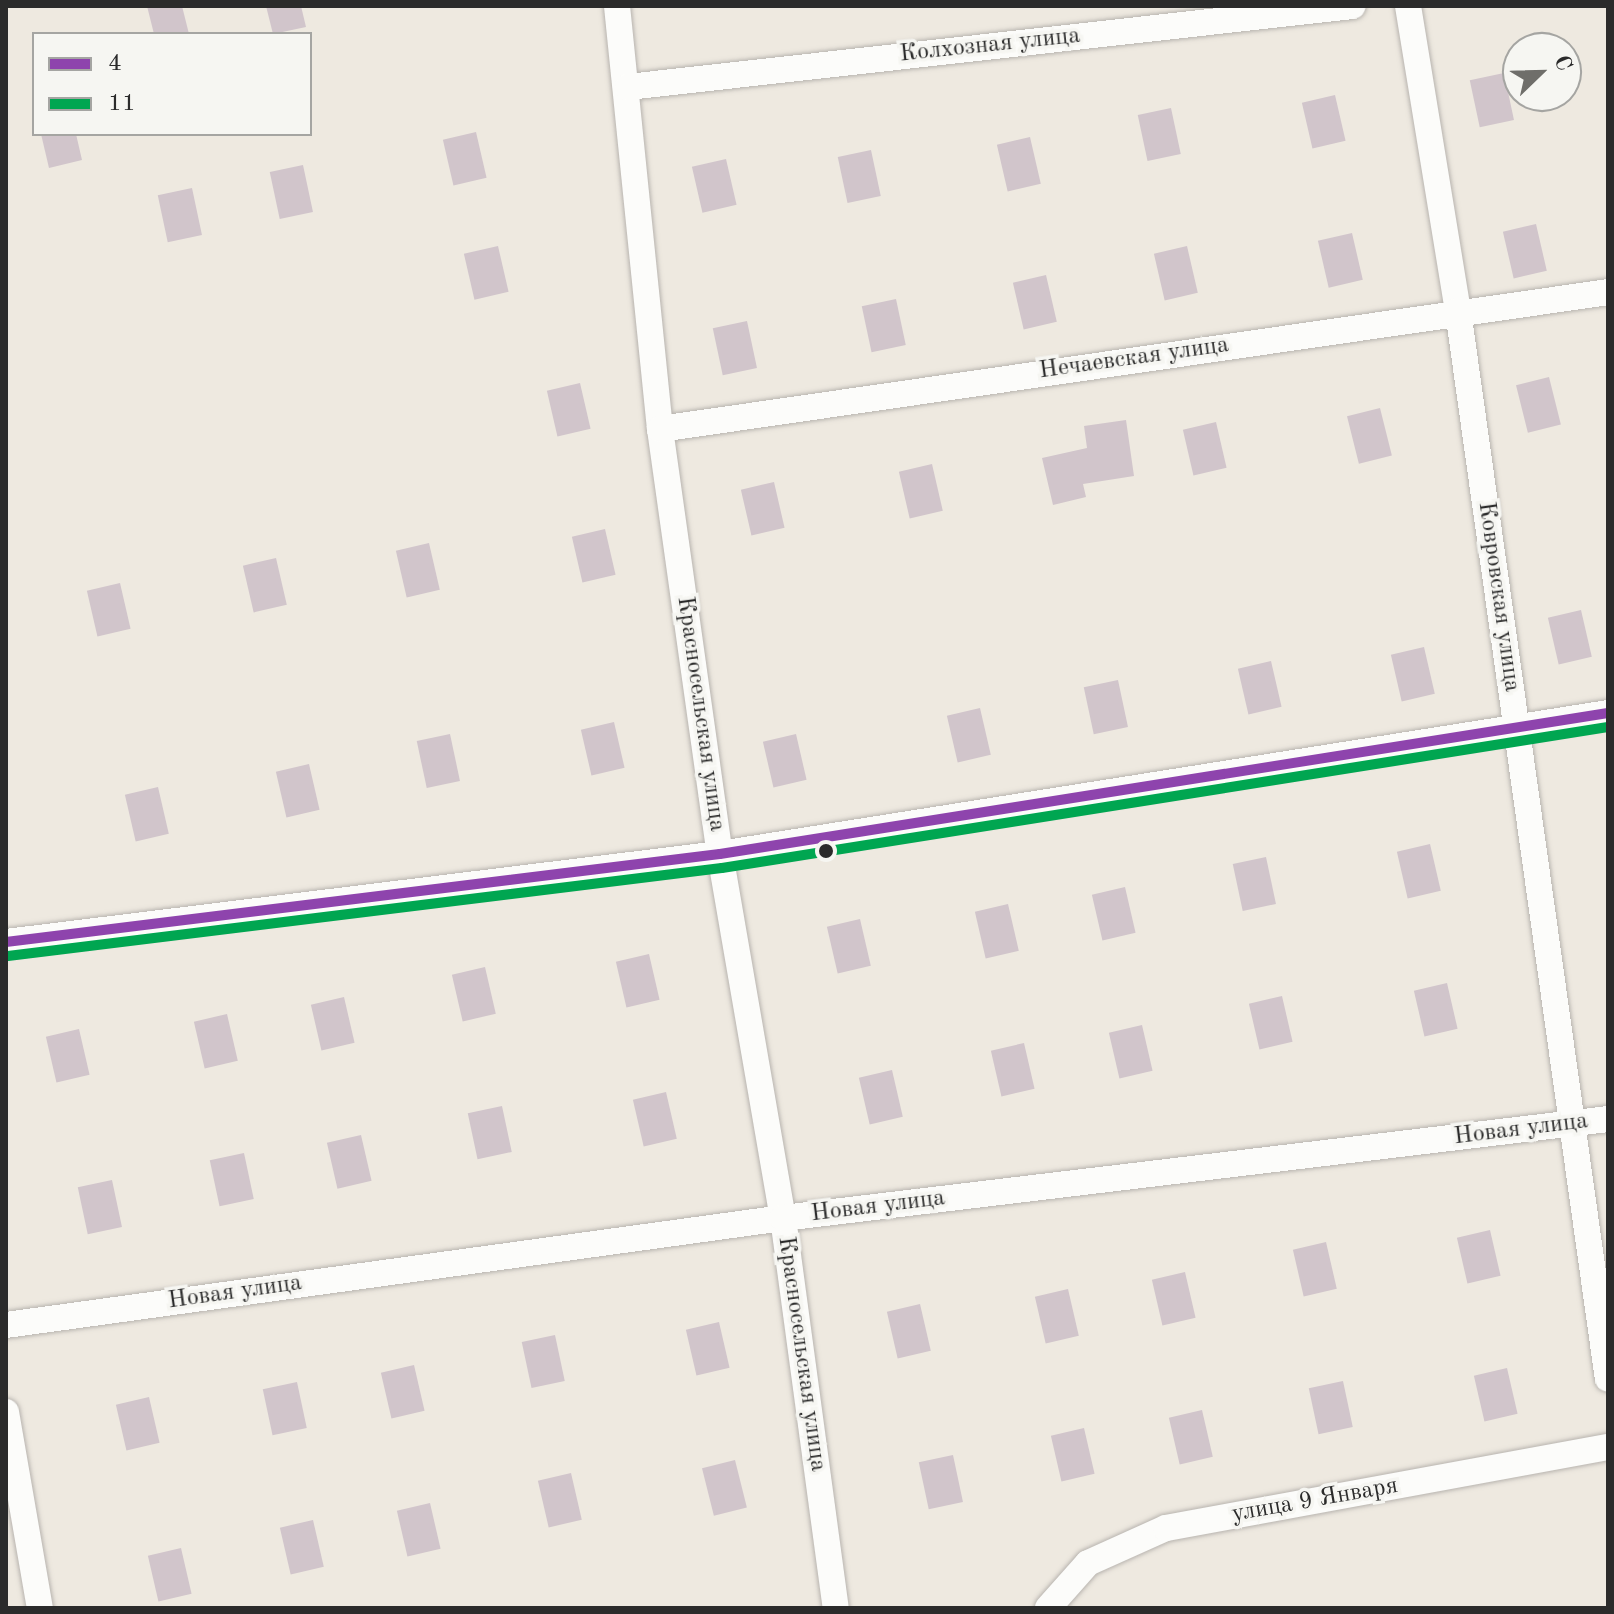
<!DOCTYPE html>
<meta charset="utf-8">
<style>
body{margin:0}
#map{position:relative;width:1614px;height:1614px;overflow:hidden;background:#eee9e0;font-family:"Old Standard TT",serif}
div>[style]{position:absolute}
.building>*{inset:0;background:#d1c5cb;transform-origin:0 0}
.roads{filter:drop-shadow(0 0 2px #b8b4af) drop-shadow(0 0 2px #b8b4af)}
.minor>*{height:26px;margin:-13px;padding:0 13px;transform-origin:13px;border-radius:13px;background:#fcfcfa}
.bus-1>*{height:10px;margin:-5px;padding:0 5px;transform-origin:5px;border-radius:5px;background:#8e44ad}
.bus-2>*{height:10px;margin:-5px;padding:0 5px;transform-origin:5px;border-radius:5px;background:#00a651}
.dots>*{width:22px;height:22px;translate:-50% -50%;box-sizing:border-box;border:4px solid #f6f6f2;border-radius:50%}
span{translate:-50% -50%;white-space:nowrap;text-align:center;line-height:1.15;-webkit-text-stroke:7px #f6f6f2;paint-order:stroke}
.street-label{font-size:24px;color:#2b2b2b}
.frame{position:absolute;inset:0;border:8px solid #2b2b2b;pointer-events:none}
.legend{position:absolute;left:32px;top:32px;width:280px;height:104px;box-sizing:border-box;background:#f6f6f2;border:2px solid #a5a5a2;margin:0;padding:10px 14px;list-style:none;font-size:24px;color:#2b2b2b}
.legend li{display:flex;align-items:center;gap:16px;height:40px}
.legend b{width:40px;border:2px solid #a5a5a2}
.north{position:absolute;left:1502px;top:32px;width:80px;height:80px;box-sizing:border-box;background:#f6f6f2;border:2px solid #a5a5a2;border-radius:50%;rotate:67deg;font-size:22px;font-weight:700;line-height:32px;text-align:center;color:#2b2b2b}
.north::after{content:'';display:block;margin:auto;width:28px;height:36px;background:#6f6e6a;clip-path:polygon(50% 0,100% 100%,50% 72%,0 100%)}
</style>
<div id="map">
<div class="building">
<i style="clip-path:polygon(147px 6px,182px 6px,189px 34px,154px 34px)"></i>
<i style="clip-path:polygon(266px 6px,301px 6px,306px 27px,273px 34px)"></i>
<i style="left:1504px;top:73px;width:48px;height:35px;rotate:78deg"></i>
<i style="left:1335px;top:95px;width:47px;height:34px;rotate:77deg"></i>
<i style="left:1171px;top:108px;width:47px;height:34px;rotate:78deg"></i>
<i style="left:476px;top:132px;width:47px;height:34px;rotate:77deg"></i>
<i style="clip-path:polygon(41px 134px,76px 134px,82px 160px,49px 168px)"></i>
<i style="left:1030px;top:137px;width:48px;height:34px;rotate:77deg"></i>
<i style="left:871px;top:150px;width:47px;height:34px;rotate:78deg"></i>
<i style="left:726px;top:159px;width:47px;height:35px;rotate:77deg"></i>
<i style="left:303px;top:165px;width:48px;height:34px;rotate:78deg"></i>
<i style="left:192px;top:188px;width:48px;height:35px;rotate:78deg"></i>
<i style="left:1536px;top:224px;width:48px;height:34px;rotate:77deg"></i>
<i style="left:1352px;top:233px;width:48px;height:35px;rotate:77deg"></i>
<i style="left:498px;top:246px;width:47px;height:35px;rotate:77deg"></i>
<i style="left:1187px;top:246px;width:48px;height:34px;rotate:77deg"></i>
<i style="left:1046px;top:275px;width:48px;height:34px;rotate:77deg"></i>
<i style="left:896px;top:299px;width:47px;height:35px;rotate:78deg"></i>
<i style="left:747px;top:321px;width:48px;height:35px;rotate:78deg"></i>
<i style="left:1549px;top:377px;width:49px;height:34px;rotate:76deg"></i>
<i style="left:580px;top:383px;width:47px;height:34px;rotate:77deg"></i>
<i style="left:1380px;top:408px;width:49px;height:34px;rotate:76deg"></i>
<i style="clip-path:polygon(1126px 420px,1134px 476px,1083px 484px,1086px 497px,1053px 505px,1042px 458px,1087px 448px,1084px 426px)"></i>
<i style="left:1216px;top:422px;width:47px;height:34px;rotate:77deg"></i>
<i style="left:932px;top:464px;width:48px;height:34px;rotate:77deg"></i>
<i style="left:774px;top:482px;width:47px;height:34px;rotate:77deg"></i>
<i style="left:605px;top:529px;width:47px;height:34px;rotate:77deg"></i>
<i style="left:429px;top:543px;width:48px;height:34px;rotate:77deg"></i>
<i style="left:276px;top:558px;width:48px;height:34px;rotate:77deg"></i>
<i style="left:120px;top:583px;width:47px;height:34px;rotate:77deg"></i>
<i style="left:1581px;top:610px;width:48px;height:34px;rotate:77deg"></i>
<i style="left:1424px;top:647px;width:48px;height:34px;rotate:77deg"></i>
<i style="left:1271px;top:661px;width:47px;height:34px;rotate:77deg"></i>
<i style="left:1118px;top:680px;width:48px;height:35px;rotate:78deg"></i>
<i style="left:980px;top:708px;width:48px;height:34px;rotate:77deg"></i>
<i style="left:614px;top:722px;width:47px;height:34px;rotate:77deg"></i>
<i style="left:450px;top:734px;width:48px;height:34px;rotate:78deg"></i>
<i style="left:796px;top:734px;width:47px;height:34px;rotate:77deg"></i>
<i style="left:309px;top:764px;width:47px;height:34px;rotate:77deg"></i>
<i style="left:158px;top:787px;width:48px;height:34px;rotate:77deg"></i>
<i style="left:1430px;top:844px;width:48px;height:34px;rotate:77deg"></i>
<i style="left:1266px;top:857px;width:48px;height:34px;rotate:78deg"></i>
<i style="left:1125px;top:887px;width:47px;height:34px;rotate:77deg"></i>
<i style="left:1008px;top:904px;width:48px;height:34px;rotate:77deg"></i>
<i style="left:860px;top:919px;width:48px;height:34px;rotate:77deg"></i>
<i style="left:649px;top:954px;width:47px;height:34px;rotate:77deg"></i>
<i style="left:485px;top:967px;width:48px;height:34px;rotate:77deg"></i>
<i style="left:1447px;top:983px;width:47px;height:34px;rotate:77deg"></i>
<i style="left:1282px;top:996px;width:47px;height:34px;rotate:77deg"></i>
<i style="left:344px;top:997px;width:47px;height:34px;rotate:77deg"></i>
<i style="left:227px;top:1014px;width:48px;height:34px;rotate:77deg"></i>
<i style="left:1142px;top:1025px;width:47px;height:34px;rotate:77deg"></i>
<i style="left:79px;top:1029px;width:47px;height:34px;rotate:77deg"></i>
<i style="left:1024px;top:1043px;width:47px;height:34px;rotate:77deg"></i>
<i style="left:892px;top:1070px;width:48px;height:34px;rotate:77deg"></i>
<i style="left:666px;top:1092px;width:48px;height:34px;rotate:77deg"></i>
<i style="left:502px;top:1106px;width:47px;height:35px;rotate:78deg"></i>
<i style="left:361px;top:1135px;width:47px;height:35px;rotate:77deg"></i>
<i style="left:244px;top:1153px;width:47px;height:35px;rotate:78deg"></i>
<i style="left:112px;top:1180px;width:48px;height:35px;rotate:78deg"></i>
<i style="left:1490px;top:1230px;width:47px;height:34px;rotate:77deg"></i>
<i style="left:1326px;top:1242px;width:48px;height:34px;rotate:77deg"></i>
<i style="left:1185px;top:1272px;width:47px;height:34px;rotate:77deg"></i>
<i style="left:1068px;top:1289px;width:48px;height:34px;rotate:77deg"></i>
<i style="left:920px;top:1304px;width:48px;height:34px;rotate:77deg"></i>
<i style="left:719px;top:1322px;width:47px;height:34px;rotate:77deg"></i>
<i style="left:555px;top:1335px;width:47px;height:34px;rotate:78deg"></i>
<i style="left:414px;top:1365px;width:47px;height:34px;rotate:77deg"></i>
<i style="left:1507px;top:1368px;width:47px;height:34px;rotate:77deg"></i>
<i style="left:1343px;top:1381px;width:47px;height:35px;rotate:78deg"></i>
<i style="left:297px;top:1382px;width:47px;height:35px;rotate:78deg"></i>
<i style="left:149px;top:1397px;width:47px;height:34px;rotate:77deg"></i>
<i style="left:1202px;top:1410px;width:48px;height:34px;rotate:77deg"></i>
<i style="left:1084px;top:1428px;width:47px;height:34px;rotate:77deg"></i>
<i style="left:953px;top:1455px;width:48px;height:35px;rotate:78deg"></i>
<i style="left:735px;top:1460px;width:49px;height:34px;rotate:76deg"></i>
<i style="left:571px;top:1473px;width:48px;height:34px;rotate:77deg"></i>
<i style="left:430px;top:1503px;width:47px;height:34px;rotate:77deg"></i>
<i style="left:313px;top:1520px;width:48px;height:34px;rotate:77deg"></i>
<i style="left:181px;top:1548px;width:47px;height:34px;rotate:77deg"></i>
</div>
<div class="roads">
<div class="minor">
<i style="left:617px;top:6px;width:425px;rotate:84.2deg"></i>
<i style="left:660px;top:429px;width:429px;rotate:82deg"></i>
<i style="left:720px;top:854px;width:369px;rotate:80.2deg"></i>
<i style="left:783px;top:1218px;width:394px;rotate:82.3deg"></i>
<i style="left:1408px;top:6px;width:309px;rotate:80.7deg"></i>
<i style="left:1458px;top:311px;width:1078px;rotate:82.01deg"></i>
<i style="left:628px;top:87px;width:729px;rotate:-6.38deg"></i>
<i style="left:660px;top:429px;width:958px;rotate:-8.22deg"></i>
<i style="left:6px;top:942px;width:719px;rotate:-7.03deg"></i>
<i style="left:720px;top:854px;width:899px;rotate:-9.02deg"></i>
<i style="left:6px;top:1325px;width:784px;rotate:-7.84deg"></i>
<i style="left:783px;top:1218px;width:831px;rotate:-6.84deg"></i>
<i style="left:6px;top:1412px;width:199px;rotate:80.2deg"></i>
<i style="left:1048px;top:1608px;width:60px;rotate:-48.4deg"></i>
<i style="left:1088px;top:1563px;width:85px;rotate:-24.2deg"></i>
<i style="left:1166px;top:1528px;width:449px;rotate:-10.4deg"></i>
</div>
</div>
<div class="bus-1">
<i style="left:6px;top:942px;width:719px;rotate:-7.03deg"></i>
<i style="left:720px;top:854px;width:899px;rotate:-9.02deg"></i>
</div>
<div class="bus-2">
<i style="left:8px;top:956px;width:719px;rotate:-7.03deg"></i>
<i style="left:722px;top:868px;width:897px;rotate:-9.04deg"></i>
</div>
<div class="dots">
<i style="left:826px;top:851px;background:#2b2b2b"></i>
</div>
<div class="street-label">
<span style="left:990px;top:46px;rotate:-6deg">Колхозная улица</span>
<span style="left:1134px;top:359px;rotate:-8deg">Нечаевская улица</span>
<span style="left:1498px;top:597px;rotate:82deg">Ковровская улица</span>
<span style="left:700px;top:714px;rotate:82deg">Красносельская улица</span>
<span style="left:1521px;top:1130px;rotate:-7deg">Новая улица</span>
<span style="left:878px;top:1207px;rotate:-7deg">Новая улица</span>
<span style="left:235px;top:1293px;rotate:-8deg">Новая улица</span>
<span style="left:801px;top:1354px;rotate:82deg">Красносельская улица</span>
<span style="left:1315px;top:1501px;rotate:-10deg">улица 9 Января</span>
</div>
<div class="frame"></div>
<ul class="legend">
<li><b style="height:10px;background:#8e44ad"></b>4</li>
<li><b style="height:10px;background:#00a651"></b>11</li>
</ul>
<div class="north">С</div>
</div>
